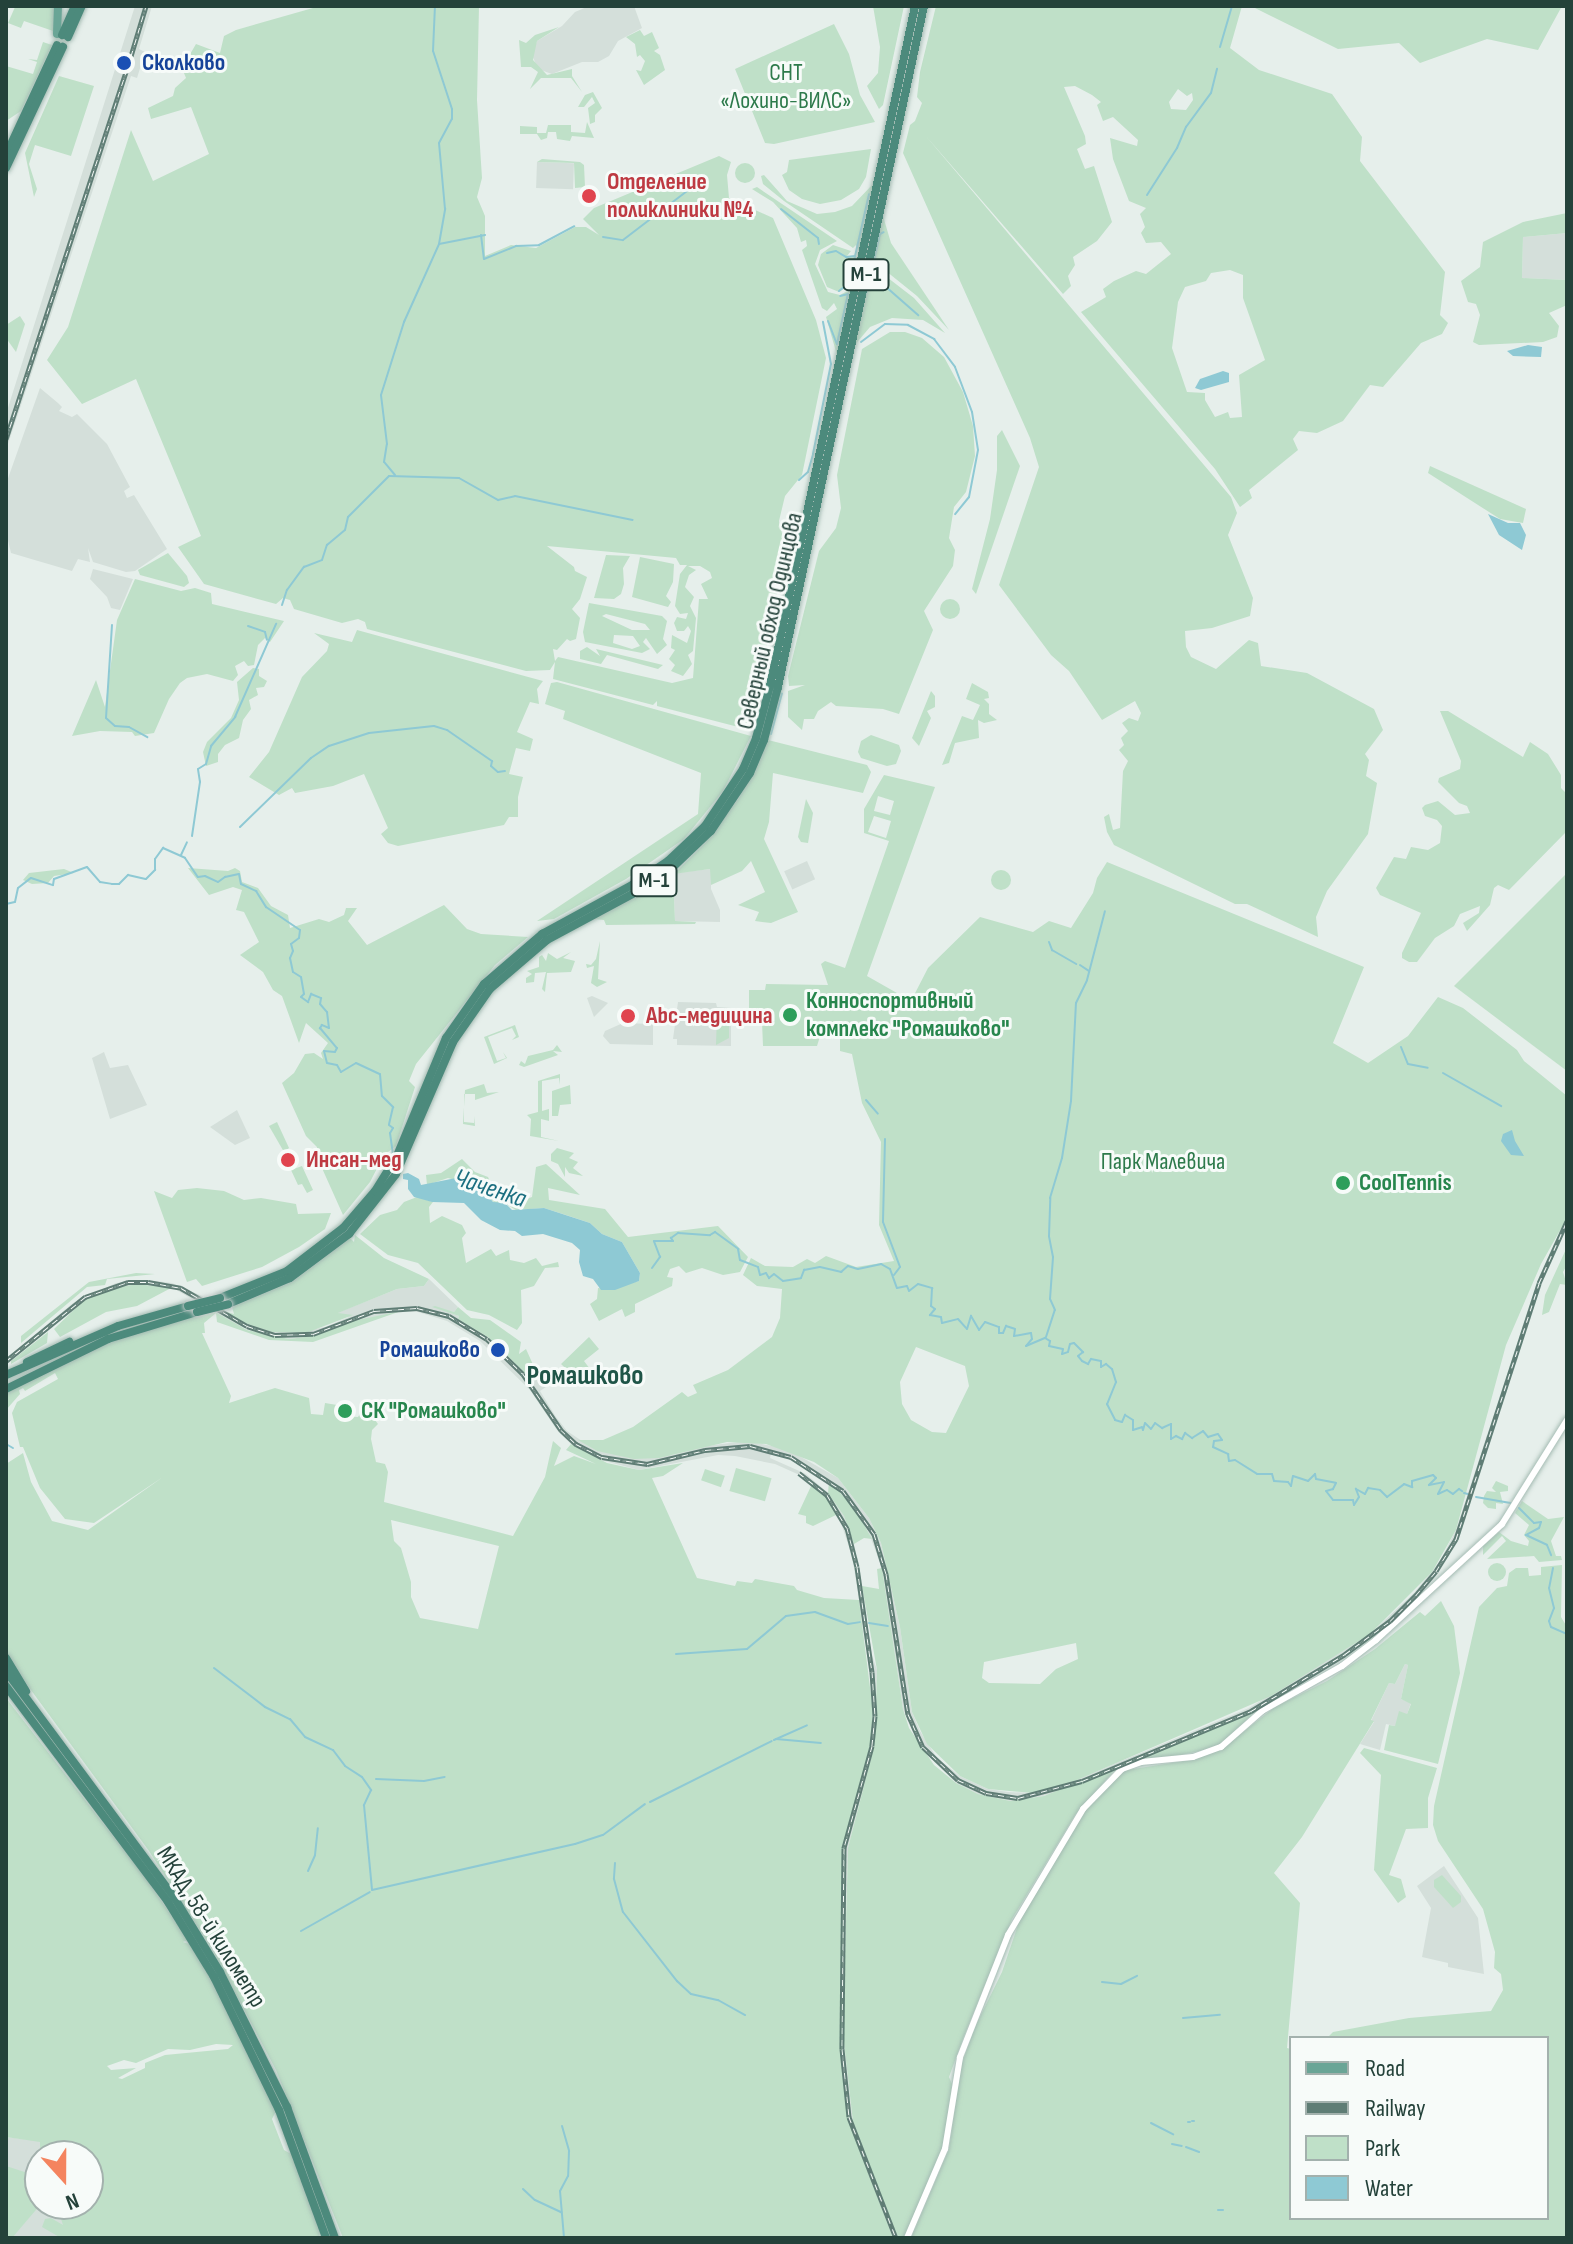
<!DOCTYPE html>
<meta charset="utf-8">
<style>
body{margin:0}
#map{position:relative;width:1573px;height:2244px;overflow:hidden;background:#e6efeb;font-family:"Sofia Sans Condensed",sans-serif}
div>[style]{position:absolute}
.built>*{inset:0;background:#d4dfda;transform-origin:0 0}
.green>*{inset:0;background:#bfe0c8;transform-origin:0 0}
.round{border-radius:50%}
.water>*{inset:0;background:#8ec9d4}
.stream>*{height:2px;margin:-1px;padding:0 1px;transform-origin:1px;border-radius:1px;background:#8ec9d4}
.roads{filter:drop-shadow(0 0 2px #a4bbb3) drop-shadow(0 0 2px #a4bbb3)}
.secondary>*{height:6px;margin:-3px;padding:0 3px;transform-origin:3px;border-radius:3px;background:#fff}
.primary>*{height:8px;margin:-4px;padding:0 4px;transform-origin:4px;border-radius:4px;background:#6aa596}
.trunk>*{height:8px;margin:-4px;padding:0 4px;transform-origin:4px;border-radius:4px;background:#4c8a7c}
.rail>*{height:5px;margin-top:-2.5px;transform-origin:0;background:repeating-linear-gradient(90deg,#f7fbf9 0 6px,#5f7d75 0 12px);box-sizing:border-box;border-block:2px solid #5f7d75}
.bridges{filter:drop-shadow(0 0 2px #c2cac8) drop-shadow(0 0 2px #c2cac8)}
.trunk-bridge>*{height:8px;margin:-4px;padding:0 4px;transform-origin:4px;border-radius:4px;background:#4c8a7c}
.dots>*{width:22px;height:22px;translate:-50% -50%;box-sizing:border-box;border:4px solid #f7fbf9;border-radius:50%}
span{translate:-50% -50%;white-space:nowrap;text-align:center;line-height:1.15;-webkit-text-stroke:6px #f7fbf9;paint-order:stroke}
.shield-label span{padding:2px 6px;background:#f7fbf9;border:2px solid;border-radius:6px;-webkit-text-stroke-width:0}
.shield-label{font-size:22px;color:#24423a;font-weight:700}
.transit-label{font-size:24px;color:#164399;font-weight:700}
.left{translate:0 -50%;text-align:left}
.right{translate:-100% -50%;text-align:right}
.park-label{font-size:24px;color:#2d7a4b}
.health-label{font-size:24px;color:#be3a42;font-weight:700}
.street-label{font-size:24px;color:#24423a}
.leisure-label{font-size:24px;color:#27864d;font-weight:700}
.water-label{font-size:26px;color:#1c6f80;font-style:italic}
.quarter-label{font-size:28px;color:#1f5548;font-weight:700}
.frame{position:absolute;inset:0;border:8px solid #24423a;pointer-events:none}
.legend{position:absolute;left:1289px;top:2036px;width:260px;height:184px;box-sizing:border-box;background:#f7fbf9;border:2px solid #a3b1ad;margin:0;padding:10px 14px;list-style:none;font-size:24px;color:#24423a}
.legend li{display:flex;align-items:center;gap:16px;height:40px}
.legend b{width:40px;border:2px solid #a3b1ad}
.north{position:absolute;left:24px;top:2140px;width:80px;height:80px;box-sizing:border-box;background:#f7fbf9;border:2px solid #a3b1ad;border-radius:50%;rotate:159deg;font-size:22px;font-weight:700;line-height:32px;text-align:center;color:#24423a}
.north::after{content:'';display:block;margin:auto;width:28px;height:36px;background:#f4845f;clip-path:polygon(50% 0,100% 100%,50% 72%,0 100%)}
</style>
<div id="map">
<div class="built">
<i style="clip-path:polygon(135px 6px,152px 6px,139px 49px,145px 52px,137px 78px,131px 76px,6px 450px,6px 414px)"></i>
<i style="clip-path:polygon(589px 6px,634px 6px,642px 28px,618px 41px,609px 56px,598px 62px,582px 62px,552px 74px,538px 69px,532px 55px,537px 41px,562px 26px,575px 12px)"></i>
<i style="left:537px;top:162px;width:37px;height:26px;rotate:2deg"></i>
<i style="clip-path:polygon(1567px 233px,1567px 280px,1522px 278px,1523px 237px)"></i>
<i style="clip-path:polygon(40px 388px,58px 403px,62px 407px,59px 411px,72px 417px,77px 414px,107px 444px,130px 487px,124px 491px,127px 498px,134px 495px,167px 549px,135px 571px,126px 572px,93px 562px,88px 548px,90px 562px,78px 559px,72px 571px,11px 553px,6px 532px,6px 484px)"></i>
<i style="clip-path:polygon(93px 569px,133px 579px,120px 610px,111px 608px,107px 597px,90px 579px)"></i>
<i style="left:807px;top:861px;width:20px;height:25px;rotate:66deg"></i>
<i style="clip-path:polygon(711px 869px,711px 889px,720px 910px,720px 922px,675px 921px,673px 873px)"></i>
<i style="clip-path:polygon(592px 996px,608px 1003px,594px 1017px,587px 998px)"></i>
<i style="clip-path:polygon(678px 1002px,716px 1003px,717px 1007px,731px 1008px,731px 1046px,677px 1045px,677px 1039px,673px 1039px)"></i>
<i style="clip-path:polygon(623px 1023px,653px 1024px,653px 1045px,610px 1044px,603px 1036px,605px 1031px)"></i>
<i style="clip-path:polygon(104px 1052px,110px 1068px,128px 1065px,147px 1105px,110px 1119px,92px 1058px)"></i>
<i style="clip-path:polygon(237px 1110px,250px 1138px,235px 1145px,210px 1127px)"></i>
<i style="clip-path:polygon(429px 1279px,458px 1307px,454px 1312px,443px 1310px,459px 1316px,458px 1319px,488px 1337px,527px 1375px,535px 1369px,546px 1387px,540px 1391px,556px 1417px,567px 1431px,597px 1451px,673px 1455px,706px 1446px,746px 1441px,787px 1449px,838px 1478px,869px 1518px,881px 1543px,900px 1627px,912px 1712px,920px 1731px,937px 1758px,960px 1776px,988px 1789px,1008px 1792px,1033px 1793px,1076px 1780px,1249px 1708px,1370px 1634px,1414px 1593px,1440px 1561px,1456px 1530px,1487px 1435px,1492px 1437px,1449px 1556px,1414px 1600px,1369px 1639px,1250px 1714px,1086px 1782px,1043px 1796px,1010px 1801px,978px 1794px,956px 1783px,921px 1748px,903px 1709px,882px 1568px,865px 1523px,829px 1481px,801px 1463px,771px 1453px,770px 1458px,806px 1474px,828px 1493px,844px 1516px,854px 1544px,871px 1652px,877px 1670px,874px 1747px,848px 1848px,843px 2034px,853px 2122px,899px 2238px,893px 2238px,850px 2125px,843px 2082px,841px 1874px,848px 1818px,870px 1745px,873px 1711px,871px 1673px,852px 1556px,839px 1517px,826px 1496px,804px 1477px,775px 1464px,735px 1456px,718px 1455px,639px 1470px,597px 1459px,571px 1444px,557px 1430px,530px 1390px,480px 1341px,447px 1321px,418px 1312px,401px 1311px,313px 1336px,289px 1339px,237px 1326px,175px 1289px,137px 1284px,84px 1300px,6px 1364px,6px 1359px,73px 1303px,116px 1283px,147px 1280px,172px 1283px,202px 1296px,245px 1323px,289px 1334px,325px 1327px,349px 1317px,337px 1313px,397px 1289px,424px 1286px)"></i>
<i style="clip-path:polygon(1405px 1664px,1408px 1665px,1401px 1699px,1411px 1703px,1407px 1714px,1395px 1726px,1386px 1724px,1380px 1750px,1360px 1744px,1374px 1722px,1371px 1721px,1389px 1683px,1395px 1684px)"></i>
<i style="clip-path:polygon(1444px 1866px,1478px 1918px,1484px 1974px,1448px 1967px,1448px 1963px,1422px 1957px,1431px 1908px,1417px 1886px)"></i>
<i style="clip-path:polygon(6px 2137px,40px 2141px,40px 2204px,88px 2204px,139px 2238px,6px 2238px)"></i>
</div>
<div class="green">
<i style="clip-path:polygon(27px 6px,55px 6px,56px 32px,24px 21px,21px 28px,8px 23px,15px 7px)"></i>
<i style="clip-path:polygon(evenodd,320px 6px,479px 6px,477px 100px,482px 178px,477px 197px,485px 216px,485px 256px,511px 245px,536px 248px,575px 227px,586px 227px,599px 235px,583px 219px,594px 208px,719px 156px,731px 162px,727px 175px,729px 198px,773px 218px,816px 320px,826px 358px,802px 475px,785px 496px,779px 521px,786px 550px,750px 730px,657px 706px,657px 701px,653px 705px,553px 679px,555px 662px,550px 670px,526px 671px,367px 629px,365px 622px,358px 619px,342px 623px,294px 609px,290px 600px,283px 598px,276px 604px,204px 584px,178px 547px,201px 536px,136px 379px,82px 404px,47px 360px,68px 327px,131px 130px,153px 181px,209px 154px,191px 107px,151px 119px,148px 108px,173px 96px,175px 88px,186px 78px,182px 68px,196px 44px,220px 53px,224px 36px,236px 30px,320px 6px,547px 546px,676px 558px,680px 565px,687px 565px,680px 574px,675px 606px,680px 614px,688px 613px,686px 619px,677px 617px,674px 623px,677px 631px,684px 631px,688px 626px,691px 631px,687px 643px,672px 635px,671px 648px,675px 650px,669px 659px,675px 665px,671px 671px,683px 676px,692px 664px,688px 655px,693px 651px,696px 618px,690px 606px,694px 597px,685px 587px,689px 575px,696px 570px,688px 566px,700px 566px,710px 572px,712px 578px,701px 584px,708px 599px,699px 599px,693px 678px,672px 683px,558px 657px,555px 661px,553px 649px,557px 650px,567px 639px,570px 641px,576px 639px,580px 618px,572px 609px,580px 599px,587px 577px,575px 571px,574px 567px,547px 546px)"></i>
<i style="clip-path:polygon(873px 6px,904px 6px,883px 105px,879px 109px,867px 86px,878px 73px,880px 47px)"></i>
<i style="clip-path:polygon(evenodd,936px 6px,1242px 6px,1230px 48px,1259px 70px,1332px 94px,1362px 137px,1360px 161px,1445px 272px,1440px 315px,1448px 323px,1442px 334px,1421px 343px,1383px 387px,1370px 385px,1343px 421px,1317px 433px,1299px 431px,1293px 439px,1298px 450px,1249px 490px,1252px 498px,1240px 507px,1215px 469px,1081px 312px,1106px 297px,1103px 289px,1114px 281px,1136px 271px,1146px 274px,1171px 254px,1161px 242px,1146px 243px,1141px 233px,1145px 227px,1140px 214px,1146px 208px,1129px 201px,1113px 159px,1110px 138px,1137px 146px,1138px 140px,1113px 117px,1103px 121px,1097px 105px,1101px 102px,1092px 95px,1075px 86px,1064px 87px,1085px 136px,1086px 144px,1077px 149px,1085px 169px,1094px 166px,1112px 222px,1097px 241px,1073px 257px,1075px 265px,1068px 276px,1071px 286px,1063px 294px,925px 135px,1231px 497px,1237px 513px,1228px 535px,1253px 598px,1250px 616px,1212px 628px,1185px 631px,1186px 647px,1191px 657px,1216px 669px,1249px 640px,1258px 643px,1261px 666px,1307px 673px,1374px 709px,1383px 730px,1365px 754px,1369px 760px,1366px 776px,1377px 783px,1368px 834px,1327px 891px,1316px 917px,1318px 937px,1247px 904px,1235px 904px,1114px 845px,1107px 832px,1104px 817px,1109px 814px,1113px 830px,1120px 828px,1123px 771px,1128px 761px,1119px 750px,1124px 745px,1121px 738px,1128px 731px,1122px 723px,1129px 718px,1138px 721px,1141px 713px,1135px 701px,1102px 720px,1069px 671px,1051px 655px,999px 585px,1039px 467px,1030px 438px,903px 153px,910px 125px,915px 121px,922px 103px,917px 97px,920px 72px,936px 6px,1178px 89px,1187px 96px,1192px 93px,1193px 100px,1186px 110px,1171px 109px,1169px 102px,1178px 89px,936px 6px,1230px 270px,1243px 275px,1243px 298px,1265px 360px,1239px 375px,1242px 417px,1230px 418px,1228px 412px,1215px 417px,1205px 400px,1205px 393px,1187px 392px,1172px 348px,1178px 302px,1185px 287px,1206px 281px,1211px 273px,1230px 270px)"></i>
<i style="clip-path:polygon(1251px 6px,1562px 6px,1538px 50px,1487px 39px,1420px 63px,1399px 43px,1338px 49px)"></i>
<i style="clip-path:polygon(834px 24px,849px 54px,860px 95px,875px 122px,774px 144px,765px 143px,735px 69px)"></i>
<i style="clip-path:polygon(559px 27px,537px 41px,533px 60px,547px 75px,572px 69px,572px 76px,582px 92px,571px 78px,541px 78px,530px 89px,538px 72px,531px 67px,521px 67px,519px 40px,526px 43px,535px 35px)"></i>
<i style="clip-path:polygon(640px 30px,644px 36px,652px 32px,659px 48px,654px 51px,660px 55px,665px 70px,644px 85px,636px 70px,641px 71px,645px 61px,640px 55px,637px 57px,635px 44px,626px 37px)"></i>
<i style="clip-path:polygon(43px 42px,52px 45px,21px 111px,6px 121px,6px 66px,33px 74px,37px 62px,28px 59px,37px 60px)"></i>
<i style="clip-path:polygon(59px 76px,94px 86px,71px 156px,35px 145px,29px 164px,37px 189px,34px 197px,25px 153px)"></i>
<i style="clip-path:polygon(593px 92px,602px 108px,595px 115px,595px 122px,590px 124px,588px 108px,595px 103px,592px 97px,584px 107px,578px 107px,585px 95px)"></i>
<i style="clip-path:polygon(587px 122px,594px 138px,572px 136px,570px 141px,557px 139px,556px 132px,548px 132px,547px 138px,541px 140px,537px 134px,520px 134px,520px 126px,537px 127px,537px 133px,546px 133px,548px 125px,571px 125px,571px 132px,585px 133px)"></i>
<i style="clip-path:polygon(871px 149px,866px 177px,859px 189px,841px 200px,820px 204px,802px 199px,789px 190px,782px 175px,787px 172px,789px 160px)"></i>
<i style="clip-path:polygon(542px 159px,580px 162px,584px 165px,585px 187px,575px 188px,574px 163px,537px 162px)"></i>
<i class="round" style="left:735px;top:163px;width:20px;height:20px"></i>
<i style="clip-path:polygon(764px 175px,787px 201px,817px 214px,835px 212px,852px 206px,873px 184px,859px 251px,856px 245px,853px 248px,784px 201px,763px 184px,761px 176px)"></i>
<i style="clip-path:polygon(757px 187px,837px 241px,820px 250px,815px 264px,828px 292px,840px 295px,851px 289px,837px 355px,826px 317px,837px 309px,834px 303px,827px 311px,822px 308px,802px 250px,807px 246px,806px 240px,801px 242px,797px 228px,773px 202px,752px 189px)"></i>
<i style="clip-path:polygon(1567px 213px,1567px 233px,1523px 237px,1522px 278px,1567px 280px,1567px 305px,1549px 313px,1559px 326px,1557px 337px,1543px 342px,1479px 345px,1473px 342px,1480px 315px,1476px 304px,1468px 302px,1461px 281px,1480px 267px,1483px 242px,1523px 222px)"></i>
<i style="clip-path:polygon(883px 216px,891px 243px,949px 330px,917px 296px,881px 267px,882px 263px,873px 261px)"></i>
<i style="clip-path:polygon(833px 245px,851px 251px,847px 256px,856px 256px,857px 261px,849px 286px,839px 292px,827px 287px,818px 265px,821px 254px)"></i>
<i style="clip-path:polygon(871px 269px,874px 276px,879px 271px,914px 298px,945px 333px,923px 320px,892px 318px,870px 327px,853px 347px)"></i>
<i style="clip-path:polygon(20px 316px,25px 324px,16px 352px,6px 338px,6px 325px)"></i>
<i style="clip-path:polygon(890px 332px,905px 332px,922px 338px,944px 357px,963px 392px,973px 426px,975px 456px,966px 492px,954px 507px,949px 538px,955px 550px,953px 566px,924px 611px,933px 630px,899px 714px,883px 709px,836px 706px,831px 702px,818px 711px,814px 719px,804px 719px,802px 730px,788px 717px,788px 691px,805px 685px,789px 686px,788px 676px,819px 551px,836px 528px,841px 508px,837px 475px,862px 349px)"></i>
<i style="clip-path:polygon(1002px 430px,1020px 466px,976px 594px,972px 589px,990px 519px,997px 470px,997px 436px)"></i>
<i style="clip-path:polygon(1430px 466px,1526px 509px,1523px 523px,1500px 519px,1428px 473px)"></i>
<i style="clip-path:polygon(168px 553px,187px 576px,189px 583px,184px 587px,140px 575px,138px 570px)"></i>
<i style="clip-path:polygon(606px 555px,630px 556px,623px 568px,624px 584px,621px 594px,614px 599px,594px 598px)"></i>
<i style="clip-path:polygon(640px 557px,674px 564px,673px 582px,666px 596px,671px 602px,668px 607px,632px 597px)"></i>
<i style="clip-path:polygon(135px 579px,181px 591px,195px 588px,211px 593px,212px 604px,284px 621px,270px 642px,265px 638px,258px 645px,254px 665px,248px 666px,244px 661px,235px 666px,238px 675px,233px 681px,207px 674px,187px 678px,180px 683px,169px 699px,154px 733px,135px 736px,132px 732px,100px 731px,72px 736px,96px 680px,105px 707px,117px 620px)"></i>
<i class="round" style="left:940px;top:599px;width:20px;height:20px"></i>
<i style="clip-path:polygon(evenodd,589px 603px,662px 616px,667px 621px,663px 639px,667px 645px,657px 654px,646px 638px,643px 642px,650px 649px,642px 653px,585px 642px,583px 632px,589px 603px,606px 614px,645px 624px,650px 630px,632px 630px,602px 616px,606px 614px,589px 603px,614px 635px,633px 636px,640px 646px,632px 649px,613px 643px,614px 635px)"></i>
<i style="clip-path:polygon(357px 630px,543px 681px,537px 689px,539px 704px,530px 702px,517px 732px,533px 739px,530px 751px,516px 748px,509px 774px,523px 777px,518px 797px,518px 817px,509px 817px,504px 825px,398px 846px,388px 843px,381px 834px,388px 828px,364px 774px,333px 786px,295px 793px,292px 788px,279px 795px,249px 777px,269px 752px,302px 677px,327px 651px,329px 644px,314px 633px,352px 642px)"></i>
<i style="clip-path:polygon(587px 647px,600px 656px,596px 649px,663px 665px,658px 669px,607px 655px,601px 664px,580px 659px,580px 651px)"></i>
<i style="clip-path:polygon(253px 668px,259px 669px,259px 676px,267px 681px,264px 687px,256px 688px,258px 695px,249px 700px,251px 709px,243px 720px,239px 738px,225px 745px,218px 754px,218px 762px,206px 766px,203px 752px,207px 742px,231px 718px,239px 700px,237px 682px)"></i>
<i style="clip-path:polygon(557px 682px,751px 736px,723px 791px,684px 839px,626px 879px,554px 919px,537px 921px,698px 814px,701px 773px,563px 719px,565px 711px,545px 704px,551px 683px)"></i>
<i style="clip-path:polygon(972px 683px,988px 692px,989px 698px,984px 699px,989px 704px,989px 714px,997px 720px,984px 723px,978px 720px,979px 738px,955px 743px,949px 763px,942px 765px,962px 716px,973px 720px,980px 705px,966px 699px)"></i>
<i style="clip-path:polygon(931px 691px,935px 696px,935px 707px,927px 711px,931px 718px,919px 746px,912px 738px)"></i>
<i style="clip-path:polygon(1440px 711px,1448px 711px,1523px 757px,1530px 742px,1548px 754px,1561px 775px,1561px 788px,1567px 794px,1567px 831px,1509px 890px,1498px 885px,1494px 888px,1490px 905px,1467px 931px,1463px 923px,1479px 913px,1480px 906px,1460px 914px,1454px 926px,1435px 938px,1417px 962px,1409px 962px,1402px 958px,1402px 953px,1421px 913px,1380px 895px,1376px 888px,1394px 857px,1406px 859px,1411px 847px,1428px 850px,1440px 843px,1442px 826px,1437px 820px,1425px 816px,1422px 808px,1425px 805px,1438px 801px,1455px 815px,1470px 813px,1467px 806px,1459px 803px,1438px 782px,1439px 778px,1460px 769px,1461px 761px)"></i>
<i style="clip-path:polygon(871px 735px,899px 745px,901px 751px,896px 764px,887px 766px,861px 758px,858px 752px,861px 741px)"></i>
<i style="clip-path:polygon(768px 740px,867px 765px,871px 772px,863px 793px,773px 773px,769px 822px,764px 839px,798px 912px,771px 923px,755px 921px,759px 912px,738px 905px,765px 892px,751px 861px,742px 871px,711px 885px,710px 869px,673px 874px,675px 921px,696px 922px,695px 924px,606px 925px,604px 920px,593px 919px,653px 886px,655px 889px,662px 885px,660px 881px,678px 870px,705px 843px,739px 798px)"></i>
<i style="clip-path:polygon(evenodd,884px 775px,935px 787px,867px 976px,911px 1001px,928px 968px,980px 917px,1033px 932px,1049px 921px,1071px 928px,1093px 893px,1097px 878px,1107px 862px,1364px 967px,1333px 1043px,1368px 1063px,1408px 1036px,1438px 997px,1463px 1008px,1517px 1050px,1524px 1061px,1567px 1096px,1567px 1218px,1541px 1264px,1506px 1345px,1456px 1530px,1432px 1572px,1370px 1634px,1271px 1696px,1077px 1780px,1033px 1793px,988px 1789px,960px 1776px,927px 1744px,912px 1712px,900px 1627px,881px 1543px,869px 1518px,838px 1478px,814px 1462px,766px 1444px,727px 1442px,659px 1458px,634px 1459px,597px 1451px,578px 1440px,603px 1440px,633px 1427px,682px 1392px,688px 1397px,697px 1393px,693px 1385px,728px 1370px,772px 1337px,780px 1318px,782px 1289px,757px 1286px,743px 1275px,751px 1258px,765px 1266px,793px 1267px,807px 1259px,815px 1263px,826px 1256px,856px 1267px,894px 1261px,879px 1225px,881px 1142px,862px 1103px,852px 1054px,840px 1051px,840px 1031px,822px 1030px,817px 1046px,763px 1046px,762px 1022px,749px 1022px,749px 990px,765px 990px,766px 984px,828px 985px,821px 964px,825px 961px,845px 968px,889px 841px,864px 833px,864px 809px,884px 775px,878px 796px,894px 801px,890px 815px,874px 811px,878px 796px,884px 775px,874px 816px,891px 821px,886px 838px,868px 832px,874px 816px,884px 775px,916px 1347px,965px 1366px,969px 1386px,946px 1433px,932px 1432px,911px 1420px,902px 1404px,900px 1382px,916px 1347px,884px 775px,1076px 1643px,1078px 1659px,1056px 1669px,1040px 1684px,989px 1683px,982px 1678px,984px 1662px,1076px 1643px)"></i>
<i style="clip-path:polygon(806px 799px,813px 813px,808px 843px,801px 842px,798px 837px)"></i>
<i style="clip-path:polygon(188px 868px,228px 871px,235px 868px,240px 871px,242px 882px,258px 888px,271px 906px,288px 915px,290px 928px,319px 919px,329px 922px,344px 915px,346px 908px,357px 908px,348px 921px,367px 945px,444px 905px,467px 929px,481px 934px,528px 937px,495px 965px,416px 1064px,409px 1081px,415px 1087px,396px 1146px,384px 1155px,370px 1182px,343px 1215px,317px 1157px,317px 1147px,306px 1136px,282px 1083px,294px 1073px,305px 1054px,314px 1053px,323px 1059px,321px 1053px,328px 1043px,306px 1023px,299px 1043px,282px 996px,273px 990px,263px 972px,240px 955px,259px 942px,244px 912px,236px 910px,242px 890px,233px 887px,209px 895px)"></i>
<i style="clip-path:polygon(64px 869px,74px 873px,54px 876px,48px 883px,32px 884px,23px 880px,29px 873px)"></i>
<i class="round" style="left:991px;top:870px;width:20px;height:20px"></i>
<i style="clip-path:polygon(1567px 873px,1567px 1071px,1454px 986px)"></i>
<i style="clip-path:polygon(600px 941px,598px 979px,607px 982px,597px 987px,591px 983px,594px 966px,587px 968px,586px 964px,591px 965px,596px 959px)"></i>
<i style="clip-path:polygon(571px 952px,563px 958px,575px 961px,571px 972px,547px 973px,545px 992px,542px 989px,546px 972px,535px 973px,534px 982px,526px 983px,526px 978px,532px 974px,527px 971px,539px 967px,539px 957px,542px 955px,546px 961px,548px 953px,557px 959px)"></i>
<i style="clip-path:polygon(724px 1010px,729px 1015px,729px 1038px,716px 1045px,717px 1015px)"></i>
<i style="clip-path:polygon(515px 1025px,519px 1037px,512px 1040px,516px 1036px,512px 1028px,488px 1037px,497px 1061px,506px 1058px,503px 1052px,507px 1058px,494px 1064px,484px 1037px)"></i>
<i style="clip-path:polygon(557px 1045px,562px 1052px,553px 1051px,558px 1055px,524px 1067px,519px 1065px,521px 1061px,525px 1064px,528px 1056px,553px 1050px)"></i>
<i style="clip-path:polygon(560px 1074px,560px 1085px,559px 1078px,542px 1081px,542px 1111px,549px 1109px,549px 1121px,541px 1119px,541px 1137px,559px 1141px,530px 1136px,531px 1119px,527px 1115px,538px 1112px,538px 1081px)"></i>
<i style="clip-path:polygon(484px 1084px,487px 1093px,499px 1092px,475px 1100px,475px 1094px,464px 1094px,464px 1122px,474px 1123px,474px 1116px,475px 1126px,463px 1124px,465px 1090px)"></i>
<i style="clip-path:polygon(570px 1085px,571px 1104px,560px 1105px,558px 1116px,552px 1116px,552px 1091px)"></i>
<i style="clip-path:polygon(277px 1122px,289px 1148px,284px 1152px,269px 1126px)"></i>
<i style="clip-path:polygon(557px 1148px,574px 1153px,569px 1158px,578px 1162px,573px 1168px,583px 1176px,569px 1173px,565px 1167px,565px 1177px,558px 1164px,551px 1161px,551px 1154px)"></i>
<i style="clip-path:polygon(462px 1159px,475px 1172px,488px 1177px,492px 1186px,518px 1202px,532px 1197px,536px 1167px,546px 1164px,580px 1195px,548px 1188px,549px 1200px,605px 1209px,628px 1237px,718px 1226px,748px 1257px,740px 1272px,723px 1275px,702px 1268px,686px 1273px,679px 1266px,670px 1269px,667px 1277px,673px 1278px,672px 1286px,635px 1304px,635px 1312px,625px 1317px,622px 1309px,599px 1321px,590px 1304px,597px 1299px,598px 1288px,609px 1289px,639px 1281px,640px 1273px,622px 1242px,602px 1234px,590px 1223px,569px 1216px,544px 1208px,516px 1210px,501px 1201px,496px 1204px,477px 1186px,448px 1178px,427px 1185px,426px 1175px,441px 1173px)"></i>
<i style="clip-path:polygon(302px 1166px,313px 1190px,307px 1193px,302px 1184px,298px 1185px,291px 1170px)"></i>
<i style="clip-path:polygon(197px 1188px,224px 1191px,244px 1200px,261px 1198px,296px 1204px,298px 1214px,331px 1213px,325px 1229px,299px 1247px,262px 1267px,202px 1286px,196px 1279px,187px 1282px,154px 1191px,172px 1198px,178px 1190px)"></i>
<i style="clip-path:polygon(417px 1197px,433px 1202px,429px 1207px,430px 1223px,442px 1216px,462px 1225px,466px 1233px,462px 1238px,466px 1263px,491px 1249px,496px 1256px,509px 1250px,510px 1260px,524px 1263px,536px 1258px,542px 1266px,558px 1262px,559px 1267px,545px 1268px,534px 1286px,521px 1290px,522px 1323px,517px 1330px,489px 1315px,467px 1310px,418px 1263px,388px 1255px,360px 1234px,380px 1215px,397px 1210px,404px 1202px)"></i>
<i style="clip-path:polygon(355px 1235px,384px 1258px,429px 1279px,424px 1286px,397px 1289px,338px 1313px,353px 1315px,306px 1333px,272px 1332px,245px 1323px,223px 1311px,234px 1314px,232px 1307px,292px 1282px,350px 1238px,354px 1242px)"></i>
<i style="clip-path:polygon(1567px 1247px,1567px 1265px,1563px 1272px,1567px 1285px,1560px 1284px,1549px 1312px,1542px 1315px,1545px 1295px)"></i>
<i style="clip-path:polygon(136px 1273px,155px 1274px,107px 1279px,105px 1285px,87px 1287px,21px 1343px,21px 1336px,89px 1282px)"></i>
<i style="clip-path:polygon(137px 1284px,171px 1288px,137px 1306px,106px 1312px,60px 1337px,54px 1329px,84px 1300px,105px 1290px)"></i>
<i style="clip-path:polygon(435px 1306px,454px 1312px,458px 1307px,471px 1318px,490px 1320px,521px 1342px,519px 1354px,526px 1349px,535px 1369px,527px 1375px,488px 1337px,458px 1319px,459px 1316px,432px 1307px)"></i>
<i style="clip-path:polygon(evenodd,401px 1311px,313px 1342px,269px 1340px,217px 1322px,216px 1313px,204px 1323px,205px 1333px,202px 1333px,231px 1396px,229px 1403px,275px 1388px,309px 1398px,311px 1414px,323px 1415px,325px 1403px,343px 1406px,342px 1416px,358px 1417px,361px 1412px,372px 1416px,378px 1424px,372px 1430px,371px 1439px,376px 1462px,385px 1464px,388px 1472px,384px 1502px,513px 1536px,545px 1477px,553px 1441px,561px 1448px,554px 1466px,574px 1456px,596px 1464px,566px 1450px,571px 1444px,607px 1463px,639px 1470px,683px 1463px,663px 1476px,652px 1478px,697px 1578px,735px 1586px,737px 1581px,752px 1583px,755px 1579px,794px 1586px,797px 1590px,824px 1598px,859px 1600px,873px 1711px,870px 1745px,844px 1847px,842px 2067px,850px 2125px,893px 2238px,343px 2238px,276px 2070px,212px 1949px,149px 1851px,6px 1656px,6px 1464px,23px 1453px,31px 1482px,52px 1521px,88px 1530px,163px 1477px,94px 1523px,65px 1519px,40px 1488px,23px 1447px,20px 1447px,12px 1413px,17px 1402px,58px 1379px,55px 1373px,25px 1391px,23px 1388px,19px 1390px,20px 1394px,6px 1410px,6px 1386px,46px 1366px,156px 1326px,215px 1312px,247px 1330px,289px 1339px,313px 1336px,353px 1321px,401px 1311px,391px 1520px,499px 1546px,478px 1629px,420px 1618px,411px 1597px,411px 1582px,401px 1548px,394px 1541px,391px 1520px)"></i>
<i style="clip-path:polygon(48px 1332px,47px 1343px,11px 1364px,11px 1361px)"></i>
<i style="clip-path:polygon(589px 1337px,599px 1349px,584px 1361px,590px 1369px,578px 1380px,561px 1364px)"></i>
<i style="left:736px;top:1468px;width:37px;height:24px;rotate:16deg"></i>
<i style="left:705px;top:1469px;width:21px;height:12px;rotate:19deg"></i>
<i style="clip-path:polygon(829px 1481px,856px 1510px,872px 1539px,864px 1538px,854px 1544px,844px 1516px,828px 1493px)"></i>
<i style="clip-path:polygon(1496px 1481px,1508px 1486px,1508px 1491px,1500px 1492px,1503px 1504px,1496px 1503px,1496px 1509px,1488px 1508px,1483px 1503px,1484px 1496px,1487px 1491px,1496px 1492px,1492px 1488px)"></i>
<i style="clip-path:polygon(812px 1484px,826px 1496px,841px 1520px,836px 1515px,813px 1526px,806px 1523px,806px 1516px,798px 1514px)"></i>
<i style="clip-path:polygon(1522px 1501px,1548px 1519px,1564px 1517px,1551px 1541px,1556px 1556px,1561px 1556px,1562px 1560px,1539px 1562px,1534px 1556px,1487px 1559px,1506px 1541px,1502px 1536px,1483px 1555px,1483px 1546px,1499px 1532px,1511px 1541px,1528px 1546px,1529px 1541px,1524px 1535px,1529px 1525px,1515px 1513px)"></i>
<i class="round" style="left:1488px;top:1563px;width:18px;height:18px"></i>
<i style="clip-path:polygon(1562px 1565px,1561px 1617px,1567px 1627px,1567px 2238px,911px 2238px,949px 2149px,961px 2066px,975px 2027px,1002px 1972px,1019px 1922px,1085px 1809px,1114px 1776px,1127px 1770px,1190px 1760px,1223px 1748px,1275px 1707px,1327px 1681px,1375px 1649px,1420px 1612px,1425px 1616px,1441px 1601px,1454px 1626px,1460px 1673px,1438px 1764px,1384px 1750px,1389px 1725px,1395px 1726px,1399px 1711px,1407px 1714px,1411px 1704px,1401px 1699px,1408px 1665px,1405px 1664px,1395px 1684px,1389px 1683px,1371px 1720px,1374px 1721px,1302px 1837px,1274px 1873px,1300px 1903px,1287px 2048px,1291px 2049px,1291px 2218px,1547px 2218px,1547px 2038px,1327px 2038px,1333px 2032px,1409px 2018px,1491px 2011px,1503px 1990px,1501px 1974px,1494px 1968px,1495px 1952px,1483px 1909px,1438px 1841px,1433px 1825px,1434px 1806px,1479px 1607px,1497px 1588px,1507px 1586px,1509px 1573px,1516px 1568px,1528px 1568px,1529px 1576px,1541px 1575px,1541px 1567px)"></i>
<i style="clip-path:polygon(882px 1568px,903px 1709px,909px 1728px,934px 1765px,956px 1783px,978px 1794px,1010px 1801px,1044px 1796px,1258px 1709px,1221px 1744px,1209px 1749px,1123px 1767px,1113px 1772px,1075px 1815px,1012px 1919px,964px 2036px,949px 2077px,952px 2084px,945px 2144px,905px 2238px,899px 2238px,895px 2231px,853px 2122px,843px 2034px,848px 1848px,874px 1747px,876px 1706px,877px 1670px,862px 1586px,879px 1589px,877px 1569px)"></i>
<i style="clip-path:polygon(evenodd,6px 1698px,147px 1880px,188px 1940px,183px 1942px,189px 1944px,214px 1983px,276px 2111px,272px 2119px,284px 2150px,291px 2154px,320px 2233px,318px 2238px,61px 2238px,42px 2227px,45px 2219px,51px 2218px,63px 2225px,56px 2204px,88px 2204px,88px 2156px,40px 2156px,40px 2168px,40px 2142px,6px 2137px,6px 1698px,216px 2044px,233px 2045px,228px 2049px,165px 2055px,145px 2063px,145px 2068px,122px 2079px,118px 2078px,136px 2068px,111px 2070px,107px 2066px,124px 2060px,136px 2063px,168px 2049px,190px 2050px,216px 2044px)"></i>
<i style="clip-path:polygon(1364px 1748px,1437px 1768px,1428px 1798px,1428px 1828px,1406px 1829px,1389px 1875px,1401px 1879px,1406px 1897px,1398px 1903px,1374px 1870px,1381px 1775px,1360px 1753px)"></i>
<i style="clip-path:polygon(1442px 1875px,1461px 1896px,1461px 1902px,1453px 1908px,1434px 1887px,1434px 1880px)"></i>
<i style="clip-path:polygon(6px 2166px,37px 2176px,40px 2187px,41px 2204px,12px 2238px,6px 2238px)"></i>
</div>
<div class="water">
<i style="clip-path:polygon(1528px 345px,1542px 347px,1541px 357px,1513px 356px,1507px 351px)"></i>
<i style="clip-path:polygon(1223px 371px,1229px 373px,1229px 382px,1201px 390px,1195px 388px,1200px 379px)"></i>
<i style="clip-path:polygon(1488px 514px,1508px 523px,1520px 523px,1526px 535px,1522px 550px,1499px 535px)"></i>
<i style="clip-path:polygon(1512px 1130px,1515px 1141px,1524px 1156px,1511px 1155px,1501px 1141px,1503px 1134px)"></i>
<i style="clip-path:polygon(408px 1173px,419px 1179px,421px 1185px,456px 1178px,481px 1187px,493px 1202px,505px 1203px,512px 1210px,544px 1208px,590px 1223px,602px 1234px,622px 1242px,640px 1273px,639px 1281px,615px 1290px,601px 1290px,593px 1279px,583px 1276px,579px 1262px,580px 1250px,572px 1243px,543px 1234px,522px 1236px,515px 1231px,500px 1230px,481px 1220px,464px 1203px,432px 1202px,414px 1197px,408px 1189px,408px 1180px,403px 1179px,403px 1174px)"></i>
</div>
<div class="stream">
<i style="left:1220px;top:47px;width:43px;rotate:-73.7deg"></i>
<i style="left:1147px;top:195px;width:56px;rotate:-57.4deg"></i>
<i style="left:1177px;top:148px;width:23px;rotate:-67deg"></i>
<i style="left:1186px;top:127px;width:42px;rotate:-53.7deg"></i>
<i style="left:1211px;top:93px;width:25px;rotate:-76deg"></i>
<i style="left:781px;top:209px;width:47px;rotate:38.1deg"></i>
<i style="left:818px;top:238px;width:6px;rotate:81deg"></i>
<i style="left:481px;top:235px;width:24px;rotate:83deg"></i>
<i style="left:484px;top:259px;width:35px;rotate:-22deg"></i>
<i style="left:516px;top:246px;width:23px;rotate:-2deg"></i>
<i style="left:539px;top:245px;width:40px;rotate:-28deg"></i>
<i style="left:603px;top:237px;width:20px;rotate:9deg"></i>
<i style="left:623px;top:240px;width:86px;rotate:-37.4deg"></i>
<i style="left:439px;top:244px;width:47px;rotate:-11.1deg"></i>
<i style="left:827px;top:253px;width:9px;rotate:-13deg"></i>
<i style="left:836px;top:251px;width:12px;rotate:31deg"></i>
<i style="left:846px;top:257px;width:9px;rotate:-6deg"></i>
<i style="left:877px;top:279px;width:55px;rotate:41.3deg"></i>
<i style="left:839px;top:291px;width:13px;rotate:-39deg"></i>
<i style="left:849px;top:283px;width:91px;rotate:-77.3deg"></i>
<i style="left:866px;top:294px;width:62px;rotate:-76.9deg"></i>
<i style="left:880px;top:234px;width:4px;rotate:-27deg"></i>
<i style="left:828px;top:321px;width:25px;rotate:69deg"></i>
<i style="left:837px;top:344px;width:51px;rotate:-77.6deg"></i>
<i style="left:848px;top:294px;width:8px;rotate:166deg"></i>
<i style="left:861px;top:342px;width:30px;rotate:-37deg"></i>
<i style="left:885px;top:324px;width:23px;rotate:2deg"></i>
<i style="left:908px;top:325px;width:30px;rotate:28deg"></i>
<i style="left:934px;top:339px;width:35px;rotate:53deg"></i>
<i style="left:955px;top:367px;width:48px;rotate:69.3deg"></i>
<i style="left:972px;top:412px;width:38px;rotate:81deg"></i>
<i style="left:978px;top:450px;width:48px;rotate:100.8deg"></i>
<i style="left:969px;top:497px;width:22px;rotate:129deg"></i>
<i style="left:395px;top:475px;width:17px;rotate:-130deg"></i>
<i style="left:384px;top:462px;width:18px;rotate:-81deg"></i>
<i style="left:387px;top:444px;width:49px;rotate:-97deg"></i>
<i style="left:381px;top:395px;width:77px;rotate:-72.5deg"></i>
<i style="left:404px;top:322px;width:85px;rotate:-65.8deg"></i>
<i style="left:439px;top:244px;width:36px;rotate:-80deg"></i>
<i style="left:445px;top:209px;width:66px;rotate:-95.2deg"></i>
<i style="left:439px;top:143px;width:27px;rotate:-62deg"></i>
<i style="left:452px;top:119px;width:10px;rotate:-90deg"></i>
<i style="left:452px;top:109px;width:61px;rotate:-108.1deg"></i>
<i style="left:433px;top:51px;width:45px;rotate:-87.5deg"></i>
<i style="left:799px;top:480px;width:12px;rotate:-42deg"></i>
<i style="left:808px;top:472px;width:19px;rotate:-74deg"></i>
<i style="left:813px;top:454px;width:92px;rotate:-78.7deg"></i>
<i style="left:831px;top:364px;width:43px;rotate:-100.8deg"></i>
<i style="left:282px;top:605px;width:16px;rotate:-72deg"></i>
<i style="left:287px;top:590px;width:29px;rotate:-54deg"></i>
<i style="left:304px;top:567px;width:19px;rotate:-21deg"></i>
<i style="left:322px;top:560px;width:16px;rotate:-72deg"></i>
<i style="left:327px;top:545px;width:23px;rotate:-40deg"></i>
<i style="left:345px;top:530px;width:13px;rotate:-77deg"></i>
<i style="left:348px;top:517px;width:58px;rotate:-45deg"></i>
<i style="left:389px;top:476px;width:70px;rotate:1.6deg"></i>
<i style="left:459px;top:478px;width:45px;rotate:29.4deg"></i>
<i style="left:498px;top:500px;width:17px;rotate:-13deg"></i>
<i style="left:515px;top:496px;width:120px;rotate:11.5deg"></i>
<i style="left:112px;top:625px;width:93px;rotate:93.7deg"></i>
<i style="left:106px;top:718px;width:12px;rotate:42deg"></i>
<i style="left:115px;top:726px;width:14px;rotate:4deg"></i>
<i style="left:129px;top:727px;width:21px;rotate:29deg"></i>
<i style="left:248px;top:626px;width:18px;rotate:19deg"></i>
<i style="left:265px;top:632px;width:8px;rotate:76deg"></i>
<i style="left:771px;top:734px;width:42px;rotate:-75deg"></i>
<i style="left:240px;top:827px;width:99px;rotate:-44.2deg"></i>
<i style="left:311px;top:758px;width:22px;rotate:-34deg"></i>
<i style="left:329px;top:746px;width:42px;rotate:-18deg"></i>
<i style="left:369px;top:733px;width:65px;rotate:-6.1deg"></i>
<i style="left:434px;top:726px;width:14px;rotate:17deg"></i>
<i style="left:447px;top:730px;width:55px;rotate:34.6deg"></i>
<i style="left:492px;top:761px;width:5px;rotate:101deg"></i>
<i style="left:491px;top:766px;width:9px;rotate:41deg"></i>
<i style="left:498px;top:772px;width:7px;rotate:-8deg"></i>
<i style="left:192px;top:836px;width:55px;rotate:-81.6deg"></i>
<i style="left:200px;top:782px;width:13px;rotate:-99deg"></i>
<i style="left:198px;top:769px;width:9px;rotate:-32deg"></i>
<i style="left:206px;top:764px;width:19px;rotate:-74deg"></i>
<i style="left:211px;top:746px;width:38px;rotate:-50deg"></i>
<i style="left:235px;top:717px;width:102px;rotate:-66.2deg"></i>
<i style="left:181px;top:855px;width:14px;rotate:-65deg"></i>
<i style="left:6px;top:904px;width:9px;rotate:-13deg"></i>
<i style="left:15px;top:902px;width:14px;rotate:-78deg"></i>
<i style="left:18px;top:888px;width:16px;rotate:-38deg"></i>
<i style="left:31px;top:878px;width:23px;rotate:18deg"></i>
<i style="left:53px;top:885px;width:6px;rotate:-81deg"></i>
<i style="left:54px;top:879px;width:35px;rotate:-20deg"></i>
<i style="left:87px;top:867px;width:20px;rotate:49deg"></i>
<i style="left:100px;top:882px;width:12px;rotate:9deg"></i>
<i style="left:112px;top:884px;width:7px"></i>
<i style="left:119px;top:884px;width:13px;rotate:-45deg"></i>
<i style="left:128px;top:875px;width:18px;rotate:13deg"></i>
<i style="left:146px;top:879px;width:13px;rotate:-45deg"></i>
<i style="left:155px;top:870px;width:11px;rotate:-90deg"></i>
<i style="left:155px;top:859px;width:14px;rotate:-54deg"></i>
<i style="left:163px;top:848px;width:24px;rotate:24deg"></i>
<i style="left:185px;top:858px;width:23px;rotate:56deg"></i>
<i style="left:198px;top:877px;width:7px;rotate:-8deg"></i>
<i style="left:205px;top:876px;width:14px;rotate:25deg"></i>
<i style="left:218px;top:882px;width:9px;rotate:-36deg"></i>
<i style="left:225px;top:877px;width:14px;rotate:-12deg"></i>
<i style="left:239px;top:874px;width:10px;rotate:79deg"></i>
<i style="left:241px;top:884px;width:17px;rotate:25deg"></i>
<i style="left:256px;top:891px;width:19px;rotate:58deg"></i>
<i style="left:266px;top:907px;width:41px;rotate:34.1deg"></i>
<i style="left:300px;top:930px;width:8px;rotate:97deg"></i>
<i style="left:299px;top:938px;width:10px;rotate:143deg"></i>
<i style="left:291px;top:944px;width:7px;rotate:74deg"></i>
<i style="left:293px;top:951px;width:8px;rotate:113deg"></i>
<i style="left:290px;top:958px;width:14px;rotate:78deg"></i>
<i style="left:293px;top:972px;width:9px;rotate:32deg"></i>
<i style="left:301px;top:977px;width:17px;rotate:80deg"></i>
<i style="left:304px;top:994px;width:4px;rotate:135deg"></i>
<i style="left:301px;top:997px;width:9px;rotate:36deg"></i>
<i style="left:308px;top:1002px;width:9px;rotate:-69deg"></i>
<i style="left:311px;top:994px;width:11px;rotate:22deg"></i>
<i style="left:321px;top:998px;width:6px;rotate:99deg"></i>
<i style="left:320px;top:1004px;width:11px;rotate:49deg"></i>
<i style="left:327px;top:1012px;width:16px;rotate:83deg"></i>
<i style="left:329px;top:1028px;width:8px;rotate:-157deg"></i>
<i style="left:322px;top:1025px;width:4px;rotate:124deg"></i>
<i style="left:320px;top:1028px;width:26px;rotate:50deg"></i>
<i style="left:337px;top:1048px;width:4px;rotate:117deg"></i>
<i style="left:335px;top:1052px;width:11px;rotate:-175deg"></i>
<i style="left:324px;top:1051px;width:12px;rotate:76deg"></i>
<i style="left:327px;top:1063px;width:10px;rotate:11deg"></i>
<i style="left:337px;top:1065px;width:8px;rotate:60deg"></i>
<i style="left:341px;top:1072px;width:17px;rotate:-31deg"></i>
<i style="left:356px;top:1063px;width:26px;rotate:25deg"></i>
<i style="left:380px;top:1074px;width:22px;rotate:85deg"></i>
<i style="left:382px;top:1096px;width:16px;rotate:45deg"></i>
<i style="left:393px;top:1107px;width:18px;rotate:103deg"></i>
<i style="left:389px;top:1125px;width:5px;rotate:37deg"></i>
<i style="left:393px;top:1128px;width:6px;rotate:121deg"></i>
<i style="left:390px;top:1133px;width:22px;rotate:82deg"></i>
<i style="left:1049px;top:942px;width:9px;rotate:69deg"></i>
<i style="left:1052px;top:950px;width:28px;rotate:30deg"></i>
<i style="left:1080px;top:965px;width:11px;rotate:34deg"></i>
<i style="left:1401px;top:1047px;width:18px;rotate:68deg"></i>
<i style="left:1408px;top:1064px;width:20px;rotate:11deg"></i>
<i style="left:1443px;top:1073px;width:67px;rotate:29.6deg"></i>
<i style="left:866px;top:1100px;width:18px;rotate:49deg"></i>
<i style="left:885px;top:1139px;width:83px;rotate:91.4deg"></i>
<i style="left:883px;top:1222px;width:48px;rotate:69.3deg"></i>
<i style="left:900px;top:1267px;width:10px;rotate:127deg"></i>
<i style="left:652px;top:1268px;width:14px;rotate:-54deg"></i>
<i style="left:660px;top:1257px;width:17px;rotate:-111deg"></i>
<i style="left:654px;top:1241px;width:19px"></i>
<i style="left:673px;top:1241px;width:4px;rotate:-124deg"></i>
<i style="left:671px;top:1238px;width:9px;rotate:-36deg"></i>
<i style="left:678px;top:1233px;width:32px;rotate:4deg"></i>
<i style="left:710px;top:1235px;width:6px;rotate:-31deg"></i>
<i style="left:715px;top:1232px;width:29px;rotate:36deg"></i>
<i style="left:738px;top:1249px;width:11px;rotate:80deg"></i>
<i style="left:740px;top:1260px;width:19px;rotate:21deg"></i>
<i style="left:758px;top:1267px;width:8px;rotate:76deg"></i>
<i style="left:760px;top:1275px;width:6px;rotate:-18deg"></i>
<i style="left:766px;top:1273px;width:6px;rotate:59deg"></i>
<i style="left:769px;top:1278px;width:6px;rotate:-39deg"></i>
<i style="left:774px;top:1274px;width:11px;rotate:38deg"></i>
<i style="left:783px;top:1281px;width:18px;rotate:-9deg"></i>
<i style="left:801px;top:1278px;width:9px;rotate:-69deg"></i>
<i style="left:804px;top:1270px;width:16px;rotate:-11deg"></i>
<i style="left:820px;top:1267px;width:22px;rotate:13deg"></i>
<i style="left:841px;top:1272px;width:9px;rotate:-41deg"></i>
<i style="left:848px;top:1266px;width:10px;rotate:17deg"></i>
<i style="left:858px;top:1269px;width:24px;rotate:-12deg"></i>
<i style="left:881px;top:1264px;width:10px;rotate:29deg"></i>
<i style="left:890px;top:1269px;width:20px;rotate:70deg"></i>
<i style="left:897px;top:1288px;width:10px;rotate:-11deg"></i>
<i style="left:907px;top:1286px;width:5px;rotate:68deg"></i>
<i style="left:909px;top:1291px;width:11px;rotate:-38deg"></i>
<i style="left:918px;top:1284px;width:15px;rotate:16deg"></i>
<i style="left:932px;top:1288px;width:18px;rotate:93deg"></i>
<i style="left:931px;top:1306px;width:5px;rotate:37deg"></i>
<i style="left:935px;top:1309px;width:8px;rotate:130deg"></i>
<i style="left:930px;top:1315px;width:11px;rotate:10deg"></i>
<i style="left:941px;top:1317px;width:6px;rotate:81deg"></i>
<i style="left:942px;top:1323px;width:16px;rotate:-14deg"></i>
<i style="left:958px;top:1319px;width:13px;rotate:48deg"></i>
<i style="left:967px;top:1329px;width:14px;rotate:-73deg"></i>
<i style="left:971px;top:1316px;width:16px;rotate:60deg"></i>
<i style="left:979px;top:1330px;width:10px;rotate:-53deg"></i>
<i style="left:985px;top:1322px;width:15px;rotate:20deg"></i>
<i style="left:999px;top:1327px;width:6px;rotate:90deg"></i>
<i style="left:999px;top:1333px;width:4px"></i>
<i style="left:1003px;top:1333px;width:8px;rotate:-67deg"></i>
<i style="left:1006px;top:1326px;width:9px;rotate:18deg"></i>
<i style="left:1015px;top:1329px;width:7px;rotate:98deg"></i>
<i style="left:1014px;top:1336px;width:17px;rotate:-10deg"></i>
<i style="left:1031px;top:1333px;width:6px;rotate:81deg"></i>
<i style="left:1032px;top:1339px;width:9px;rotate:131deg"></i>
<i style="left:1026px;top:1346px;width:21px;rotate:-23deg"></i>
<i style="left:1046px;top:1337px;width:28px;rotate:-72deg"></i>
<i style="left:1055px;top:1310px;width:12px;rotate:-114deg"></i>
<i style="left:1050px;top:1299px;width:42px;rotate:-85.9deg"></i>
<i style="left:1053px;top:1257px;width:21px;rotate:-101deg"></i>
<i style="left:1049px;top:1236px;width:38px;rotate:-88deg"></i>
<i style="left:1050px;top:1198px;width:42px;rotate:-73.3deg"></i>
<i style="left:1062px;top:1158px;width:58px;rotate:-81deg"></i>
<i style="left:1071px;top:1101px;width:98px;rotate:-87.1deg"></i>
<i style="left:1076px;top:1003px;width:25px;rotate:-64deg"></i>
<i style="left:1087px;top:980px;width:71px;rotate:-75.4deg"></i>
<i style="left:1045px;top:1338px;width:6px;rotate:31deg"></i>
<i style="left:1050px;top:1341px;width:5px;rotate:101deg"></i>
<i style="left:1049px;top:1346px;width:14px;rotate:12deg"></i>
<i style="left:1063px;top:1349px;width:5px;rotate:101deg"></i>
<i style="left:1062px;top:1354px;width:6px;rotate:-18deg"></i>
<i style="left:1068px;top:1352px;width:8px;rotate:-76deg"></i>
<i style="left:1070px;top:1344px;width:4px;rotate:-14deg"></i>
<i style="left:1074px;top:1343px;width:13px;rotate:45deg"></i>
<i style="left:1083px;top:1352px;width:6px;rotate:141deg"></i>
<i style="left:1078px;top:1356px;width:6px;rotate:51deg"></i>
<i style="left:1082px;top:1361px;width:7px;rotate:27deg"></i>
<i style="left:1088px;top:1364px;width:6px;rotate:-59deg"></i>
<i style="left:1091px;top:1359px;width:10px;rotate:11deg"></i>
<i style="left:1101px;top:1361px;width:6px;rotate:90deg"></i>
<i style="left:1101px;top:1367px;width:6px;rotate:-31deg"></i>
<i style="left:1106px;top:1364px;width:8px;rotate:40deg"></i>
<i style="left:1112px;top:1369px;width:14px;rotate:73deg"></i>
<i style="left:1116px;top:1382px;width:24px;rotate:112deg"></i>
<i style="left:1107px;top:1404px;width:18px;rotate:63deg"></i>
<i style="left:1115px;top:1420px;width:7px;rotate:16deg"></i>
<i style="left:1122px;top:1422px;width:8px;rotate:-67deg"></i>
<i style="left:1125px;top:1415px;width:9px;rotate:32deg"></i>
<i style="left:1133px;top:1420px;width:10px;rotate:90deg"></i>
<i style="left:1133px;top:1430px;width:9px;rotate:-18deg"></i>
<i style="left:1142px;top:1427px;width:3px;rotate:72deg"></i>
<i style="left:1143px;top:1430px;width:7px;rotate:-74deg"></i>
<i style="left:1145px;top:1423px;width:8px;rotate:45deg"></i>
<i style="left:1151px;top:1429px;width:7px;rotate:-56deg"></i>
<i style="left:1155px;top:1423px;width:9px;rotate:36deg"></i>
<i style="left:1162px;top:1428px;width:10px;rotate:-24deg"></i>
<i style="left:1171px;top:1424px;width:15px;rotate:90deg"></i>
<i style="left:1171px;top:1439px;width:6px;rotate:-31deg"></i>
<i style="left:1176px;top:1436px;width:7px;rotate:27deg"></i>
<i style="left:1182px;top:1439px;width:7px;rotate:-63deg"></i>
<i style="left:1185px;top:1433px;width:9px;rotate:36deg"></i>
<i style="left:1192px;top:1438px;width:13px;rotate:-32deg"></i>
<i style="left:1203px;top:1431px;width:8px;rotate:50deg"></i>
<i style="left:1208px;top:1437px;width:10px;rotate:-17deg"></i>
<i style="left:1218px;top:1434px;width:7px;rotate:56deg"></i>
<i style="left:1222px;top:1440px;width:8px;rotate:173deg"></i>
<i style="left:1214px;top:1441px;width:6px;rotate:99deg"></i>
<i style="left:1213px;top:1447px;width:17px;rotate:25deg"></i>
<i style="left:1228px;top:1454px;width:7px;rotate:82deg"></i>
<i style="left:1229px;top:1461px;width:6px;rotate:-9deg"></i>
<i style="left:1235px;top:1460px;width:26px;rotate:32deg"></i>
<i style="left:1257px;top:1474px;width:15px"></i>
<i style="left:1272px;top:1474px;width:7px;rotate:74deg"></i>
<i style="left:1274px;top:1481px;width:14px;rotate:4deg"></i>
<i style="left:1288px;top:1482px;width:5px;rotate:53deg"></i>
<i style="left:1291px;top:1486px;width:10px;rotate:-79deg"></i>
<i style="left:1293px;top:1476px;width:16px;rotate:18deg"></i>
<i style="left:1308px;top:1481px;width:10px;rotate:-45deg"></i>
<i style="left:1315px;top:1474px;width:5px;rotate:79deg"></i>
<i style="left:1316px;top:1479px;width:20px;rotate:11deg"></i>
<i style="left:1336px;top:1483px;width:7px;rotate:117deg"></i>
<i style="left:1333px;top:1489px;width:7px;rotate:164deg"></i>
<i style="left:1326px;top:1491px;width:11px;rotate:52deg"></i>
<i style="left:1333px;top:1500px;width:20px"></i>
<i style="left:1353px;top:1500px;width:5px;rotate:79deg"></i>
<i style="left:1354px;top:1505px;width:9px;rotate:-58deg"></i>
<i style="left:1359px;top:1497px;width:9px;rotate:-111deg"></i>
<i style="left:1356px;top:1489px;width:10px;rotate:29deg"></i>
<i style="left:1365px;top:1494px;width:7px;rotate:-63deg"></i>
<i style="left:1368px;top:1488px;width:12px;rotate:9deg"></i>
<i style="left:1380px;top:1490px;width:10px;rotate:45deg"></i>
<i style="left:1387px;top:1497px;width:21px;rotate:-37deg"></i>
<i style="left:1404px;top:1484px;width:9px;rotate:21deg"></i>
<i style="left:1412px;top:1487px;width:6px;rotate:-90deg"></i>
<i style="left:1412px;top:1481px;width:22px;rotate:-16deg"></i>
<i style="left:1433px;top:1475px;width:4px;rotate:45deg"></i>
<i style="left:1436px;top:1478px;width:10px;rotate:135deg"></i>
<i style="left:1429px;top:1485px;width:15px;rotate:-11deg"></i>
<i style="left:1444px;top:1482px;width:13px;rotate:117deg"></i>
<i style="left:1438px;top:1494px;width:10px;rotate:-24deg"></i>
<i style="left:1447px;top:1490px;width:7px;rotate:34deg"></i>
<i style="left:1453px;top:1494px;width:8px;rotate:-40deg"></i>
<i style="left:1459px;top:1489px;width:4px;rotate:34deg"></i>
<i style="left:6px;top:1444px;width:8px;rotate:30deg"></i>
<i style="left:1464px;top:1493px;width:4px;rotate:14deg"></i>
<i style="left:1476px;top:1497px;width:35px;rotate:10deg"></i>
<i style="left:1519px;top:1508px;width:21px;rotate:45deg"></i>
<i style="left:1534px;top:1523px;width:7px;rotate:-8deg"></i>
<i style="left:1541px;top:1522px;width:6px;rotate:108deg"></i>
<i style="left:1539px;top:1528px;width:15px;rotate:152deg"></i>
<i style="left:1526px;top:1535px;width:23px;rotate:25deg"></i>
<i style="left:1547px;top:1545px;width:11px;rotate:68deg"></i>
<i style="left:1553px;top:1568px;width:20px;rotate:101deg"></i>
<i style="left:1549px;top:1588px;width:21px;rotate:76deg"></i>
<i style="left:1554px;top:1608px;width:14px;rotate:111deg"></i>
<i style="left:1549px;top:1621px;width:6px;rotate:72deg"></i>
<i style="left:1551px;top:1627px;width:17px;rotate:24deg"></i>
<i style="left:869px;top:1623px;width:19px;rotate:9deg"></i>
<i style="left:676px;top:1654px;width:71px;rotate:-4deg"></i>
<i style="left:747px;top:1649px;width:51px;rotate:-40.2deg"></i>
<i style="left:786px;top:1616px;width:29px;rotate:-8deg"></i>
<i style="left:815px;top:1612px;width:35px;rotate:20deg"></i>
<i style="left:848px;top:1624px;width:12px;rotate:-9deg"></i>
<i style="left:214px;top:1668px;width:64px;rotate:37.4deg"></i>
<i style="left:265px;top:1707px;width:28px;rotate:26deg"></i>
<i style="left:290px;top:1719px;width:23px;rotate:50deg"></i>
<i style="left:305px;top:1737px;width:31px;rotate:25deg"></i>
<i style="left:333px;top:1750px;width:20px;rotate:53deg"></i>
<i style="left:345px;top:1766px;width:20px;rotate:33deg"></i>
<i style="left:362px;top:1777px;width:16px;rotate:55deg"></i>
<i style="left:371px;top:1790px;width:17px;rotate:115deg"></i>
<i style="left:364px;top:1805px;width:85px;rotate:84.6deg"></i>
<i style="left:372px;top:1890px;width:208px;rotate:-12.8deg"></i>
<i style="left:575px;top:1844px;width:29px;rotate:-18deg"></i>
<i style="left:603px;top:1835px;width:52px;rotate:-36.4deg"></i>
<i style="left:776px;top:1739px;width:45px;rotate:5.1deg"></i>
<i style="left:774px;top:1740px;width:36px;rotate:-24deg"></i>
<i style="left:376px;top:1779px;width:48px;rotate:2.4deg"></i>
<i style="left:424px;top:1781px;width:21px;rotate:-11deg"></i>
<i style="left:650px;top:1802px;width:136px;rotate:-26.6deg"></i>
<i style="left:615px;top:1863px;width:16px;rotate:94deg"></i>
<i style="left:614px;top:1879px;width:34px;rotate:75deg"></i>
<i style="left:623px;top:1912px;width:88px;rotate:52deg"></i>
<i style="left:677px;top:1981px;width:19px;rotate:43deg"></i>
<i style="left:691px;top:1994px;width:28px;rotate:13deg"></i>
<i style="left:718px;top:2000px;width:31px;rotate:29deg"></i>
<i style="left:308px;top:1871px;width:17px;rotate:-66deg"></i>
<i style="left:315px;top:1855px;width:27px;rotate:-84deg"></i>
<i style="left:301px;top:1931px;width:79px;rotate:-29.5deg"></i>
<i style="left:1102px;top:1982px;width:19px;rotate:6deg"></i>
<i style="left:1121px;top:1984px;width:18px;rotate:-27deg"></i>
<i style="left:1183px;top:2018px;width:37px;rotate:-5deg"></i>
<i style="left:1192px;top:2121px;width:2px"></i>
<i style="left:1188px;top:2122px;width:2px"></i>
<i style="left:1151px;top:2123px;width:25px;rotate:27deg"></i>
<i style="left:562px;top:2126px;width:26px;rotate:74deg"></i>
<i style="left:569px;top:2151px;width:25px;rotate:92deg"></i>
<i style="left:568px;top:2176px;width:17px;rotate:118deg"></i>
<i style="left:560px;top:2191px;width:47px;rotate:85.1deg"></i>
<i style="left:1172px;top:2144px;width:10px;rotate:11deg"></i>
<i style="left:1186px;top:2147px;width:14px;rotate:21deg"></i>
<i style="left:523px;top:2189px;width:16px;rotate:43deg"></i>
<i style="left:535px;top:2200px;width:29px;rotate:25deg"></i>
<i style="left:1218px;top:2210px;width:5px"></i>
</div>
<div class="roads">
<div class="secondary">
<i style="left:907px;top:2238px;width:97px;rotate:-66.9deg"></i>
<i style="left:945px;top:2149px;width:93px;rotate:-80.7deg"></i>
<i style="left:960px;top:2057px;width:131px;rotate:-68.5deg"></i>
<i style="left:1008px;top:1935px;width:147px;rotate:-59.2deg"></i>
<i style="left:1083px;top:1809px;width:56px;rotate:-45.7deg"></i>
<i style="left:1122px;top:1769px;width:20px;rotate:-20deg"></i>
<i style="left:1141px;top:1762px;width:52px;rotate:-5.5deg"></i>
<i style="left:1193px;top:1757px;width:30px;rotate:-20deg"></i>
<i style="left:1221px;top:1747px;width:55px;rotate:-41.3deg"></i>
<i style="left:1262px;top:1711px;width:92px;rotate:-29.4deg"></i>
<i style="left:1342px;top:1666px;width:43px;rotate:-37.4deg"></i>
<i style="left:1376px;top:1640px;width:171px;rotate:-42.6deg"></i>
<i style="left:1502px;top:1524px;width:123px;rotate:-58deg"></i>
</div>
<div class="primary">
<i style="left:57px;top:34px;width:28px;rotate:-88deg"></i>
</div>
<div class="trunk">
<i style="left:62px;top:35px;width:32px;rotate:-66deg"></i>
<i style="left:68px;top:37px;width:34px;rotate:-66deg"></i>
<i style="left:6px;top:155px;width:121px;rotate:-65.1deg"></i>
<i style="left:6px;top:168px;width:134px;rotate:-64.8deg"></i>
<i style="left:220px;top:1298px;width:72px;rotate:-21.9deg"></i>
<i style="left:287px;top:1271px;width:71px;rotate:-37.5deg"></i>
<i style="left:343px;top:1228px;width:49px;rotate:-49.1deg"></i>
<i style="left:375px;top:1191px;width:39px;rotate:-58deg"></i>
<i style="left:396px;top:1158px;width:130px;rotate:-67.4deg"></i>
<i style="left:446px;top:1038px;width:66px;rotate:-54.9deg"></i>
<i style="left:484px;top:984px;width:77px;rotate:-40.8deg"></i>
<i style="left:542px;top:934px;width:102px;rotate:-28.6deg"></i>
<i style="left:632px;top:885px;width:43px;rotate:-33.7deg"></i>
<i style="left:668px;top:861px;width:51px;rotate:-43.4deg"></i>
<i style="left:705px;top:826px;width:69px;rotate:-56.3deg"></i>
<i style="left:743px;top:769px;width:34px;rotate:-67deg"></i>
<i style="left:756px;top:738px;width:54px;rotate:-74.9deg"></i>
<i style="left:770px;top:686px;width:695px;rotate:-77.96deg"></i>
<i style="left:228px;top:1304px;width:67px;rotate:-22.8deg"></i>
<i style="left:290px;top:1278px;width:74px;rotate:-36.7deg"></i>
<i style="left:349px;top:1234px;width:76px;rotate:-51.9deg"></i>
<i style="left:396px;top:1174px;width:144px;rotate:-66.6deg"></i>
<i style="left:453px;top:1042px;width:65px;rotate:-55.1deg"></i>
<i style="left:490px;top:989px;width:75px;rotate:-40.7deg"></i>
<i style="left:547px;top:940px;width:101px;rotate:-28.3deg"></i>
<i style="left:636px;top:892px;width:45px;rotate:-34deg"></i>
<i style="left:673px;top:867px;width:52px;rotate:-43.5deg"></i>
<i style="left:711px;top:831px;width:70px;rotate:-56.1deg"></i>
<i style="left:750px;top:773px;width:36px;rotate:-67deg"></i>
<i style="left:764px;top:740px;width:55px;rotate:-75.2deg"></i>
<i style="left:778px;top:687px;width:696px;rotate:-77.9deg"></i>
<i style="left:27px;top:1362px;width:47px;rotate:-25.5deg"></i>
<i style="left:6px;top:1375px;width:122px;rotate:-23.6deg"></i>
<i style="left:118px;top:1326px;width:73px;rotate:-15.9deg"></i>
<i style="left:6px;top:1389px;width:114px;rotate:-26.1deg"></i>
<i style="left:108px;top:1339px;width:93px;rotate:-16.9deg"></i>
<i style="left:6px;top:1658px;width:39px;rotate:59deg"></i>
<i style="left:6px;top:1671px;width:282px;rotate:53.4deg"></i>
<i style="left:174px;top:1897px;width:88px;rotate:58.5deg"></i>
<i style="left:220px;top:1972px;width:151px;rotate:63.6deg"></i>
<i style="left:287px;top:2107px;width:140px;rotate:69.9deg"></i>
<i style="left:6px;top:1686px;width:270px;rotate:53.1deg"></i>
<i style="left:168px;top:1902px;width:88px;rotate:58.5deg"></i>
<i style="left:214px;top:1977px;width:148px;rotate:64deg"></i>
<i style="left:279px;top:2110px;width:136px;rotate:69.8deg"></i>
</div>
</div>
<div class="rail">
<i style="left:131px;top:56px;width:52px;rotate:-73.3deg"></i>
<i style="left:6px;top:439px;width:390px;rotate:-71.9deg"></i>
<i style="left:6px;top:1361px;width:102px;rotate:-39deg"></i>
<i style="left:85px;top:1297px;width:46px;rotate:-19.2deg"></i>
<i style="left:128px;top:1282px;width:20px"></i>
<i style="left:148px;top:1282px;width:34px;rotate:10deg"></i>
<i style="left:181px;top:1288px;width:76px;rotate:29.9deg"></i>
<i style="left:247px;top:1326px;width:29px;rotate:18deg"></i>
<i style="left:275px;top:1335px;width:38px;rotate:-2deg"></i>
<i style="left:313px;top:1334px;width:65px;rotate:-20.7deg"></i>
<i style="left:374px;top:1311px;width:43px;rotate:-4deg"></i>
<i style="left:417px;top:1308px;width:33px;rotate:14deg"></i>
<i style="left:449px;top:1316px;width:44px;rotate:31.2deg"></i>
<i style="left:487px;top:1339px;width:50px;rotate:44.2deg"></i>
<i style="left:523px;top:1374px;width:68px;rotate:55.8deg"></i>
<i style="left:561px;top:1430px;width:21px;rotate:43deg"></i>
<i style="left:576px;top:1444px;width:29px;rotate:27deg"></i>
<i style="left:602px;top:1457px;width:46px;rotate:8.8deg"></i>
<i style="left:647px;top:1464px;width:60px;rotate:-13.6deg"></i>
<i style="left:705px;top:1450px;width:45px;rotate:-5.1deg"></i>
<i style="left:750px;top:1446px;width:42px;rotate:15deg"></i>
<i style="left:791px;top:1457px;width:62px;rotate:33.2deg"></i>
<i style="left:843px;top:1491px;width:53px;rotate:54.2deg"></i>
<i style="left:874px;top:1534px;width:42px;rotate:73.3deg"></i>
<i style="left:886px;top:1574px;width:142px;rotate:81.1deg"></i>
<i style="left:908px;top:1714px;width:36px;rotate:66deg"></i>
<i style="left:923px;top:1747px;width:48px;rotate:43.3deg"></i>
<i style="left:958px;top:1780px;width:31px;rotate:25deg"></i>
<i style="left:986px;top:1793px;width:32px;rotate:9deg"></i>
<i style="left:1018px;top:1798px;width:66px;rotate:-14.9deg"></i>
<i style="left:1082px;top:1781px;width:183px;rotate:-22.5deg"></i>
<i style="left:1251px;top:1711px;width:110px;rotate:-31.2deg"></i>
<i style="left:1345px;top:1654px;width:56px;rotate:-36.3deg"></i>
<i style="left:1390px;top:1621px;width:37px;rotate:-45deg"></i>
<i style="left:1416px;top:1595px;width:31px;rotate:-50deg"></i>
<i style="left:1436px;top:1571px;width:38px;rotate:-58deg"></i>
<i style="left:1456px;top:1539px;width:269px;rotate:-72deg"></i>
<i style="left:1539px;top:1283px;width:68px;rotate:-65.7deg"></i>
<i style="left:799px;top:1473px;width:36px;rotate:38deg"></i>
<i style="left:827px;top:1495px;width:39px;rotate:59deg"></i>
<i style="left:847px;top:1528px;width:40px;rotate:75.6deg"></i>
<i style="left:857px;top:1567px;width:106px;rotate:81.9deg"></i>
<i style="left:872px;top:1672px;width:44px;rotate:86.1deg"></i>
<i style="left:875px;top:1716px;width:30px;rotate:96deg"></i>
<i style="left:872px;top:1746px;width:106px;rotate:105.4deg"></i>
<i style="left:844px;top:1848px;width:201px;rotate:90.6deg"></i>
<i style="left:842px;top:2049px;width:68px;rotate:84.1deg"></i>
<i style="left:849px;top:2117px;width:130px;rotate:68.8deg"></i>
</div>
<div class="bridges">
<div class="trunk-bridge">
<i style="left:188px;top:1306px;width:33px;rotate:-14deg"></i>
<i style="left:197px;top:1312px;width:32px;rotate:-14deg"></i>
</div>
</div>
<div class="dots">
<i style="left:124px;top:63px;background:#1a4fb4"></i>
<i style="left:589px;top:196px;background:#e0444e"></i>
<i style="left:790px;top:1015px;background:#2e9e5b"></i>
<i style="left:628px;top:1016px;background:#e0444e"></i>
<i style="left:288px;top:1160px;background:#e0444e"></i>
<i style="left:1343px;top:1183px;background:#2e9e5b"></i>
<i style="left:498px;top:1350px;background:#1a4fb4"></i>
<i style="left:345px;top:1411px;background:#2e9e5b"></i>
</div>
<div class="shield-label">
<span style="left:866px;top:275px">М-1</span>
<span style="left:654px;top:881px">М-1</span>
</div>
<div class="transit-label">
<span class="left" style="left:142px;top:63px">Сколково</span>
<span class="right" style="left:480px;top:1350px">Ромашково</span>
</div>
<div class="park-label">
<span style="left:786px;top:87px">СНТ<br>«Лохино-ВИЛС»</span>
<span style="left:1163px;top:1162px">Парк Малевича</span>
</div>
<div class="health-label">
<span class="left" style="left:607px;top:196px">Отделение<br>поликлиники №4</span>
<span class="left" style="left:646px;top:1016px">Abc-медицина</span>
<span class="left" style="left:306px;top:1160px">Инсан-мед</span>
</div>
<div class="street-label">
<span style="left:770px;top:621px;rotate:-77deg">Северный обход Одинцова</span>
<span style="left:211px;top:1927px;rotate:58deg">МКАД, 58-й километр</span>
</div>
<div class="leisure-label">
<span class="left" style="left:806px;top:1015px">Конноспортивный<br>комплекс "Ромашково"</span>
<span class="left" style="left:1359px;top:1183px">CoolTennis</span>
<span class="left" style="left:361px;top:1411px">СК "Ромашково"</span>
</div>
<div class="water-label">
<span style="left:490px;top:1189px;rotate:18deg">Чаченка</span>
</div>
<div class="quarter-label">
<span style="left:585px;top:1376px">Ромашково</span>
</div>
<div class="frame"></div>
<ul class="legend">
<li><b style="height:10px;background:#6aa596"></b>Road</li>
<li><b style="height:10px;background:#5f7d75"></b>Railway</li>
<li><b style="height:22px;background:#bfe0c8"></b>Park</li>
<li><b style="height:22px;background:#8ec9d4"></b>Water</li>
</ul>
<div class="north">N</div>
</div>
